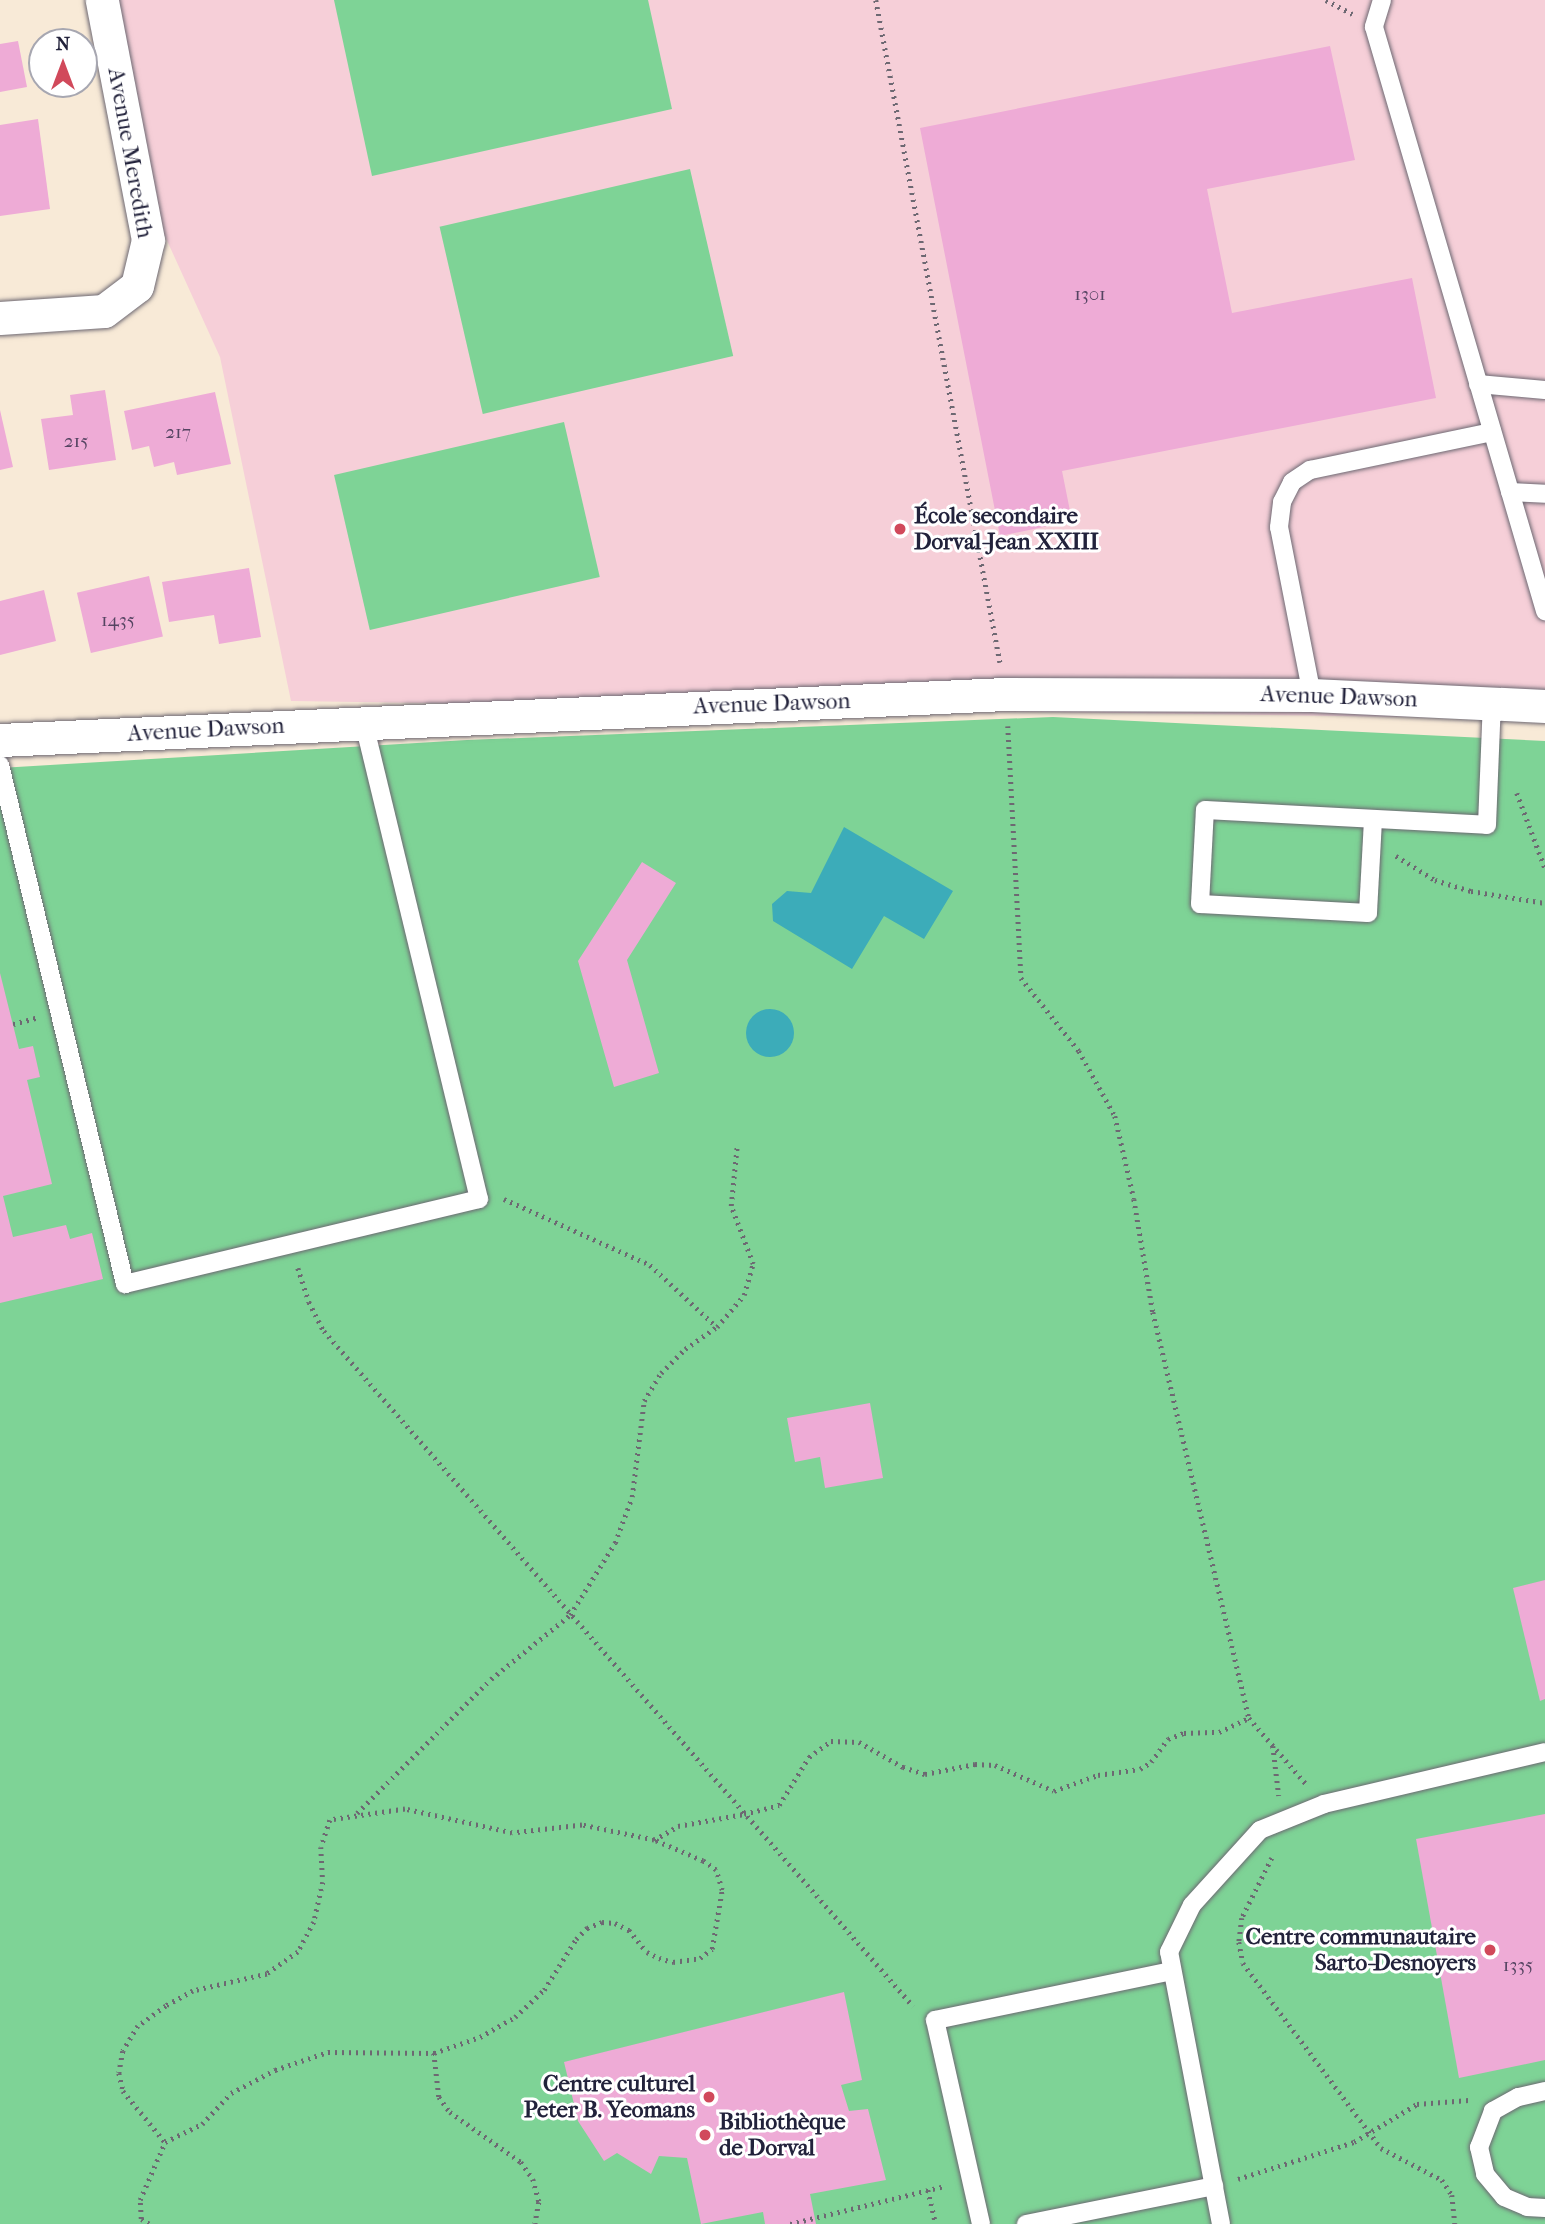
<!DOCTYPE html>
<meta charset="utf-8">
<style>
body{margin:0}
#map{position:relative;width:1545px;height:2224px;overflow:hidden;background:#f8ead7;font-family:"IM FELL French Canon",serif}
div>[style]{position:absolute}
.built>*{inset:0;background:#f6cfd8}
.green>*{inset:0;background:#7ed396;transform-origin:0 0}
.water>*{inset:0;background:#3cacb9}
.round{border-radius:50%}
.building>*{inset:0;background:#eeabd6;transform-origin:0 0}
.path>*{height:4.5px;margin-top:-2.25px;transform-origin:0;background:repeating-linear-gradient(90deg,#6d6872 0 2px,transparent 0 7px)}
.roads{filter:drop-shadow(0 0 2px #6d6872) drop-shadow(0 0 2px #6d6872)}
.lane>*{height:18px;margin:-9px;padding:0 9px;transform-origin:9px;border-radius:9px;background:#fff}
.street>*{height:33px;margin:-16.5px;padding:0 16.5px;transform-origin:16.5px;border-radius:16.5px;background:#fff}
.dots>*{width:19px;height:19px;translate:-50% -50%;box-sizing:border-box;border:4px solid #fff;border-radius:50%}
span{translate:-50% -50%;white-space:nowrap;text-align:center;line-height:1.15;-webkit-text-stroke:6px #fff;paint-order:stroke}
.number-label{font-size:19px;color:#554462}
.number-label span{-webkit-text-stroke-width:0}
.street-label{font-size:23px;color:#22223b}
.poi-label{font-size:23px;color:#22223b;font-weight:700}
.left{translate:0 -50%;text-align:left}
.right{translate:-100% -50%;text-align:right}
.north{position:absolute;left:28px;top:28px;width:70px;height:70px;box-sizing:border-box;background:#fff;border:2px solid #a7a7b1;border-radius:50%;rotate:0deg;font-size:19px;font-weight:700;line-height:28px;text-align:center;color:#22223b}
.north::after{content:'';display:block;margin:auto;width:24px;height:32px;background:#d1495b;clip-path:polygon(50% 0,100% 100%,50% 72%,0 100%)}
</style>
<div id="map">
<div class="built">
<i style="clip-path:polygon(116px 0,1545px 0,1545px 719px,291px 701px,220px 357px,159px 223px)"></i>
</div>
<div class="green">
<i style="clip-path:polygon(334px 0,648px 0,672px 109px,372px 176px)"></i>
<i style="left:690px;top:169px;width:192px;height:257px;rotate:77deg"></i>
<i style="left:564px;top:422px;width:159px;height:236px;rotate:77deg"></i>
<i style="clip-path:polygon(1053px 717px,1545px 741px,1545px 2224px,0 2224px,0 768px,467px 740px)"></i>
</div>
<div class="water">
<i style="clip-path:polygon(844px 827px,953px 891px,924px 939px,884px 916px,852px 969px,773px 921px,772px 904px,787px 891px,811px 893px)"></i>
<i class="round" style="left:746px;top:1009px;width:48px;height:48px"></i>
</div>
<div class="building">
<i style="clip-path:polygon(18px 41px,27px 87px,0 92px,0 44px)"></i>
<i style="clip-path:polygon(1330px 46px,1355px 160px,1207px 189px,1232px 313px,1412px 278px,1436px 398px,1062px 471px,1072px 521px,1000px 536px,920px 128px)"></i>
<i style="clip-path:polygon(38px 119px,50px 209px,0 216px,0 125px)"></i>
<i style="clip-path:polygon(105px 390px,116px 460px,49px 470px,41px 419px,73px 415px,70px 395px)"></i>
<i style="clip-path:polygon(215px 392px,231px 464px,177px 475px,174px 462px,154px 467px,149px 446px,132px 450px,124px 411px)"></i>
<i style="clip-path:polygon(0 410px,13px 467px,0 470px)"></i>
<i style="clip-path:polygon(249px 568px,261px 637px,219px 644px,214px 615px,169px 622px,162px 582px)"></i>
<i style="left:149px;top:576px;width:62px;height:74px;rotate:77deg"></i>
<i style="clip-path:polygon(44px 590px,56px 641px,0 655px,0 601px)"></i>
<i style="clip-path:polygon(642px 862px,676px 883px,627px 960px,659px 1073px,614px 1087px,578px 961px)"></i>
<i style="clip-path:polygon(0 973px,19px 1049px,33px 1046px,40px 1077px,27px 1080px,52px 1184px,3px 1196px,13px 1237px,66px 1225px,70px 1239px,92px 1233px,103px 1279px,0 1303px)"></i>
<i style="clip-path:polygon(870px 1403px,883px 1478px,825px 1488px,820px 1457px,795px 1462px,787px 1418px)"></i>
<i style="clip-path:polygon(1545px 1580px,1545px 1699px,1540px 1701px,1513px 1588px)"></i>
<i style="clip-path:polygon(1545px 1814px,1545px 2060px,1459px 2078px,1416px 1839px)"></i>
<i style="clip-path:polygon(844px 1992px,862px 2080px,841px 2085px,849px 2111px,868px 2109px,886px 2180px,810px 2194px,816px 2224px,765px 2224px,763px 2212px,701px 2224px,687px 2158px,659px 2156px,651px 2174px,617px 2153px,604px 2161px,578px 2121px,564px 2062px)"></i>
</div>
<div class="path">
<i style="left:876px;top:0;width:674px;rotate:79.39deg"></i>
<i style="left:1326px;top:0;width:30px;rotate:28deg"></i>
<i style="left:1008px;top:726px;width:252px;rotate:87deg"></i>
<i style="left:1021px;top:978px;width:93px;rotate:51.5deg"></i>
<i style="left:1079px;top:1051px;width:74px;rotate:61deg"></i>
<i style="left:1115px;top:1116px;width:85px;rotate:77.1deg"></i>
<i style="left:1134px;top:1199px;width:115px;rotate:80.5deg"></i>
<i style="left:1153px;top:1312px;width:417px;rotate:76.7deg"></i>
<i style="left:1249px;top:1718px;width:89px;rotate:49.1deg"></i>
<i style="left:1517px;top:793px;width:80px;rotate:69.5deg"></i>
<i style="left:1396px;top:856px;width:46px;rotate:31.6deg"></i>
<i style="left:1435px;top:880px;width:38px;rotate:17deg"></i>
<i style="left:1471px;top:891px;width:75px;rotate:9.2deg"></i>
<i style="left:13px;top:1024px;width:24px;rotate:-15deg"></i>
<i style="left:504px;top:1199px;width:160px;rotate:24.3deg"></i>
<i style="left:650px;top:1265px;width:91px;rotate:42.8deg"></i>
<i style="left:298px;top:1268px;width:36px;rotate:72deg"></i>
<i style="left:309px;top:1302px;width:33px;rotate:63deg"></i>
<i style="left:324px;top:1331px;width:896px;rotate:48.89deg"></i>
<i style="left:1273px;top:1746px;width:50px;rotate:83.2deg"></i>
<i style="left:357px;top:1813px;width:190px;rotate:-45deg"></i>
<i style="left:491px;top:1679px;width:102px;rotate:-39deg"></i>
<i style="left:570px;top:1615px;width:85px;rotate:-58deg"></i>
<i style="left:615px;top:1543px;width:49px;rotate:-69.7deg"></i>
<i style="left:632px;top:1497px;width:97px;rotate:-82.9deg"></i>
<i style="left:644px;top:1401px;width:33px;rotate:-59deg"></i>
<i style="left:661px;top:1373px;width:34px;rotate:-45deg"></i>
<i style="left:685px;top:1349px;width:39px;rotate:-35deg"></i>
<i style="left:717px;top:1327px;width:42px;rotate:-49.8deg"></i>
<i style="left:744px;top:1295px;width:32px;rotate:-74deg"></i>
<i style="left:753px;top:1264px;width:62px;rotate:-110.8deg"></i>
<i style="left:731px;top:1206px;width:60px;rotate:-84.3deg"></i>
<i style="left:654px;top:1840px;width:28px;rotate:-30deg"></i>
<i style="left:678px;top:1826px;width:67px;rotate:-10.3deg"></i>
<i style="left:744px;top:1814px;width:36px;rotate:-14deg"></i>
<i style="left:779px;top:1805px;width:57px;rotate:-58deg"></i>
<i style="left:809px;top:1757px;width:27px;rotate:-36deg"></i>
<i style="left:831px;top:1741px;width:28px;rotate:2deg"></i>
<i style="left:859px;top:1742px;width:51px;rotate:29.6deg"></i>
<i style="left:903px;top:1767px;width:23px;rotate:18deg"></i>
<i style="left:925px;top:1774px;width:51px;rotate:-11.3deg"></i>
<i style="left:975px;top:1764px;width:20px;rotate:3deg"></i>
<i style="left:995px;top:1765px;width:64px;rotate:23.8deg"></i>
<i style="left:1054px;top:1791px;width:47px;rotate:-20deg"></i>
<i style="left:1098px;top:1775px;width:42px;rotate:-8.1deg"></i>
<i style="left:1140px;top:1769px;width:13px;rotate:-32deg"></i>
<i style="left:1151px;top:1762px;width:29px;rotate:-54deg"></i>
<i style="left:1168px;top:1739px;width:17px;rotate:-21deg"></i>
<i style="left:1184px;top:1733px;width:35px;rotate:-2deg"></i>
<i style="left:1219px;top:1732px;width:33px;rotate:-25deg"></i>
<i style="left:1272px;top:1858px;width:67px;rotate:116.6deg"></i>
<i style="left:1242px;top:1918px;width:24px;rotate:97deg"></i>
<i style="left:1239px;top:1942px;width:21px;rotate:79deg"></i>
<i style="left:1243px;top:1963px;width:231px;rotate:53.3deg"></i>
<i style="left:1381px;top:2148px;width:69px;rotate:27.7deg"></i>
<i style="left:1442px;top:2180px;width:18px;rotate:56deg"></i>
<i style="left:1452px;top:2195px;width:29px;rotate:84deg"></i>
<i style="left:434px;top:2053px;width:44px;rotate:83.5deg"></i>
<i style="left:439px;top:2097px;width:19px;rotate:54deg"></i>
<i style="left:450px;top:2112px;width:87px;rotate:35.2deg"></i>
<i style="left:521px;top:2162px;width:21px;rotate:55deg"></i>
<i style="left:533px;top:2179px;width:24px;rotate:75deg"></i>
<i style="left:539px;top:2202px;width:22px;rotate:100deg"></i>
<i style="left:1238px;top:2179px;width:122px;rotate:-17.7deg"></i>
<i style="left:1354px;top:2142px;width:74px;rotate:-31.1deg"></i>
<i style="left:1417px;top:2104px;width:52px;rotate:-4.4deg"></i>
<i style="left:928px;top:2190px;width:35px;rotate:77deg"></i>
<i style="left:149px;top:2224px;width:9px;rotate:-148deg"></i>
<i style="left:141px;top:2219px;width:19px;rotate:-93deg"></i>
<i style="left:140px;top:2200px;width:63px;rotate:-66.7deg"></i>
<i style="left:165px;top:2142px;width:41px;rotate:-25.9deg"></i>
<i style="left:202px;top:2124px;width:42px;rotate:-46.9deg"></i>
<i style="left:231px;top:2093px;width:50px;rotate:-27.6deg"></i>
<i style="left:275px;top:2070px;width:56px;rotate:-18.8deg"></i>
<i style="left:328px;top:2052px;width:106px;rotate:0.5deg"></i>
<i style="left:434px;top:2053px;width:49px;rotate:-19.2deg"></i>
<i style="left:480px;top:2037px;width:40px;rotate:-29.7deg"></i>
<i style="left:515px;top:2017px;width:40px;rotate:-43deg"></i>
<i style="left:544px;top:1990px;width:60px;rotate:-57.9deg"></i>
<i style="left:576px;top:1939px;width:16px;rotate:-45deg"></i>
<i style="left:587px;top:1928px;width:16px;rotate:-22deg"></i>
<i style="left:602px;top:1922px;width:13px;rotate:4deg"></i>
<i style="left:615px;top:1923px;width:16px;rotate:27deg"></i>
<i style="left:629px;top:1930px;width:28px;rotate:51deg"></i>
<i style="left:647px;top:1952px;width:13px;rotate:27deg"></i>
<i style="left:659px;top:1958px;width:15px;rotate:16deg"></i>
<i style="left:673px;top:1962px;width:27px;rotate:-8deg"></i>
<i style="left:700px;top:1958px;width:15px;rotate:-37deg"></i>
<i style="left:712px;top:1949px;width:60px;rotate:-80.4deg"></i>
<i style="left:722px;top:1890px;width:21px;rotate:-107deg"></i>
<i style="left:716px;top:1870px;width:16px;rotate:-145deg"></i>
<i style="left:703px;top:1861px;width:53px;rotate:-156.8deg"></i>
<i style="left:654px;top:1840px;width:74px;rotate:-168.2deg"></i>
<i style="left:582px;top:1825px;width:70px;rotate:173.5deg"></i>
<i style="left:512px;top:1833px;width:110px;rotate:-167.4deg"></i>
<i style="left:405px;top:1809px;width:76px;rotate:171.7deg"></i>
<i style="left:330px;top:1820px;width:28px;rotate:108deg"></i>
<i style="left:321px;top:1847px;width:35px;rotate:87deg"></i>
<i style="left:323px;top:1882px;width:41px;rotate:102.7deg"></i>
<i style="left:314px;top:1922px;width:34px;rotate:118deg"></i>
<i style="left:298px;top:1952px;width:38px;rotate:145deg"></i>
<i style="left:267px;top:1974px;width:76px;rotate:167.1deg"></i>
<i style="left:193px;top:1991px;width:31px;rotate:151deg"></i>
<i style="left:166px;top:2006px;width:34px;rotate:144deg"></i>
<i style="left:138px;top:2026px;width:29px;rotate:121deg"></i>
<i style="left:123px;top:2051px;width:22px;rotate:100deg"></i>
<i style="left:119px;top:2073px;width:18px;rotate:77deg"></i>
<i style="left:123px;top:2091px;width:66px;rotate:50.5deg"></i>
<i style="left:790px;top:2224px;width:160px;rotate:-13.8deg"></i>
</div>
<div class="roads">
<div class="lane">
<i style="left:1382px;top:0;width:28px;rotate:107deg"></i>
<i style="left:1374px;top:27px;width:609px;rotate:73.68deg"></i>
<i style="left:1478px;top:384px;width:67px;rotate:5.1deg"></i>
<i style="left:1510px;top:492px;width:35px;rotate:3deg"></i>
<i style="left:1312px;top:695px;width:171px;rotate:-101.1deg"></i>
<i style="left:1279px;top:527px;width:25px;rotate:-83deg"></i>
<i style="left:1282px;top:502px;width:22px;rotate:-63deg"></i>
<i style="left:1292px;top:482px;width:22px;rotate:-34deg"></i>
<i style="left:1310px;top:470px;width:186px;rotate:-11.8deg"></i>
<i style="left:0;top:765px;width:534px;rotate:76.46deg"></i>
<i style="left:125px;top:1284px;width:364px;rotate:-13.5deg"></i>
<i style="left:479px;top:1199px;width:491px;rotate:-103.6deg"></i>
<i style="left:1373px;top:820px;width:93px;rotate:93.1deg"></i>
<i style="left:1368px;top:913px;width:168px;rotate:-176.9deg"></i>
<i style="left:1200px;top:904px;width:94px;rotate:-87deg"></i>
<i style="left:1205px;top:810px;width:282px;rotate:3deg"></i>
<i style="left:1487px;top:825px;width:122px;rotate:-87.7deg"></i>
<i style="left:1545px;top:2091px;width:28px;rotate:167deg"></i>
<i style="left:1518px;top:2097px;width:29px;rotate:151deg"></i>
<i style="left:1493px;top:2111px;width:39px;rotate:111deg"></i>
<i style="left:1479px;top:2147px;width:28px;rotate:77deg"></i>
<i style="left:1485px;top:2174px;width:30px;rotate:50deg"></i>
<i style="left:1504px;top:2197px;width:25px;rotate:23deg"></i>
<i style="left:1527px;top:2207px;width:18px;rotate:3deg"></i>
<i style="left:981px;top:2224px;width:209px;rotate:-102.7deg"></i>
<i style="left:935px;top:2020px;width:242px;rotate:-11.7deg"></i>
<i style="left:1026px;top:2224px;width:192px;rotate:-11.4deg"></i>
<i style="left:1221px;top:2224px;width:277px;rotate:-100.8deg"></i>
<i style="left:1169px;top:1952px;width:52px;rotate:-63.9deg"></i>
<i style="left:1192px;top:1905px;width:101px;rotate:-47.8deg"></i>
<i style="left:1260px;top:1830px;width:69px;rotate:-22.1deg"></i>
<i style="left:1324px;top:1804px;width:227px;rotate:-13.2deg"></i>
</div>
<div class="street">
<i style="left:0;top:318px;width:104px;rotate:-3.9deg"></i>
<i style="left:104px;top:311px;width:41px;rotate:-37.1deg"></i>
<i style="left:137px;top:286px;width:47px;rotate:-76.6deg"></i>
<i style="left:148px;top:240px;width:244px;rotate:-100.9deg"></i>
<i style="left:0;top:740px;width:1008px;rotate:-2.62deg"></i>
<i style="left:1007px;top:694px;width:305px;rotate:0.2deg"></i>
<i style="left:1312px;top:695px;width:233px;rotate:2.7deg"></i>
</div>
</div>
<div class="dots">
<i style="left:900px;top:529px;background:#d1495b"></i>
<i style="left:1490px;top:1950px;background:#d1495b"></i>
<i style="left:709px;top:2097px;background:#d1495b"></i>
<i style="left:705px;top:2135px;background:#d1495b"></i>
</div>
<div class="number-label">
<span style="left:1090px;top:295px">1301</span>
<span style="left:178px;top:433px">217</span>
<span style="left:76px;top:442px">215</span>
<span style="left:118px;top:621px">1435</span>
<span style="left:1518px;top:1966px">1335</span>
</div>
<div class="street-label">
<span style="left:130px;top:153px;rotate:80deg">Avenue Meredith</span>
<span style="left:1339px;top:697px;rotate:2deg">Avenue Dawson</span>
<span style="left:772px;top:704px;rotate:-2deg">Avenue Dawson</span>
<span style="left:206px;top:730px;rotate:-3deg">Avenue Dawson</span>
</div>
<div class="poi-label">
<span class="left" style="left:914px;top:529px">École secondaire<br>Dorval-Jean XXIII</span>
<span class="right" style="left:1476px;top:1950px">Centre communautaire<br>Sarto-Desnoyers</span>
<span class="right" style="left:695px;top:2097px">Centre culturel<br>Peter B. Yeomans</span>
<span class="left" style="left:719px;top:2135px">Bibliothèque<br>de Dorval</span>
</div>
<div class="north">N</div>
</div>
